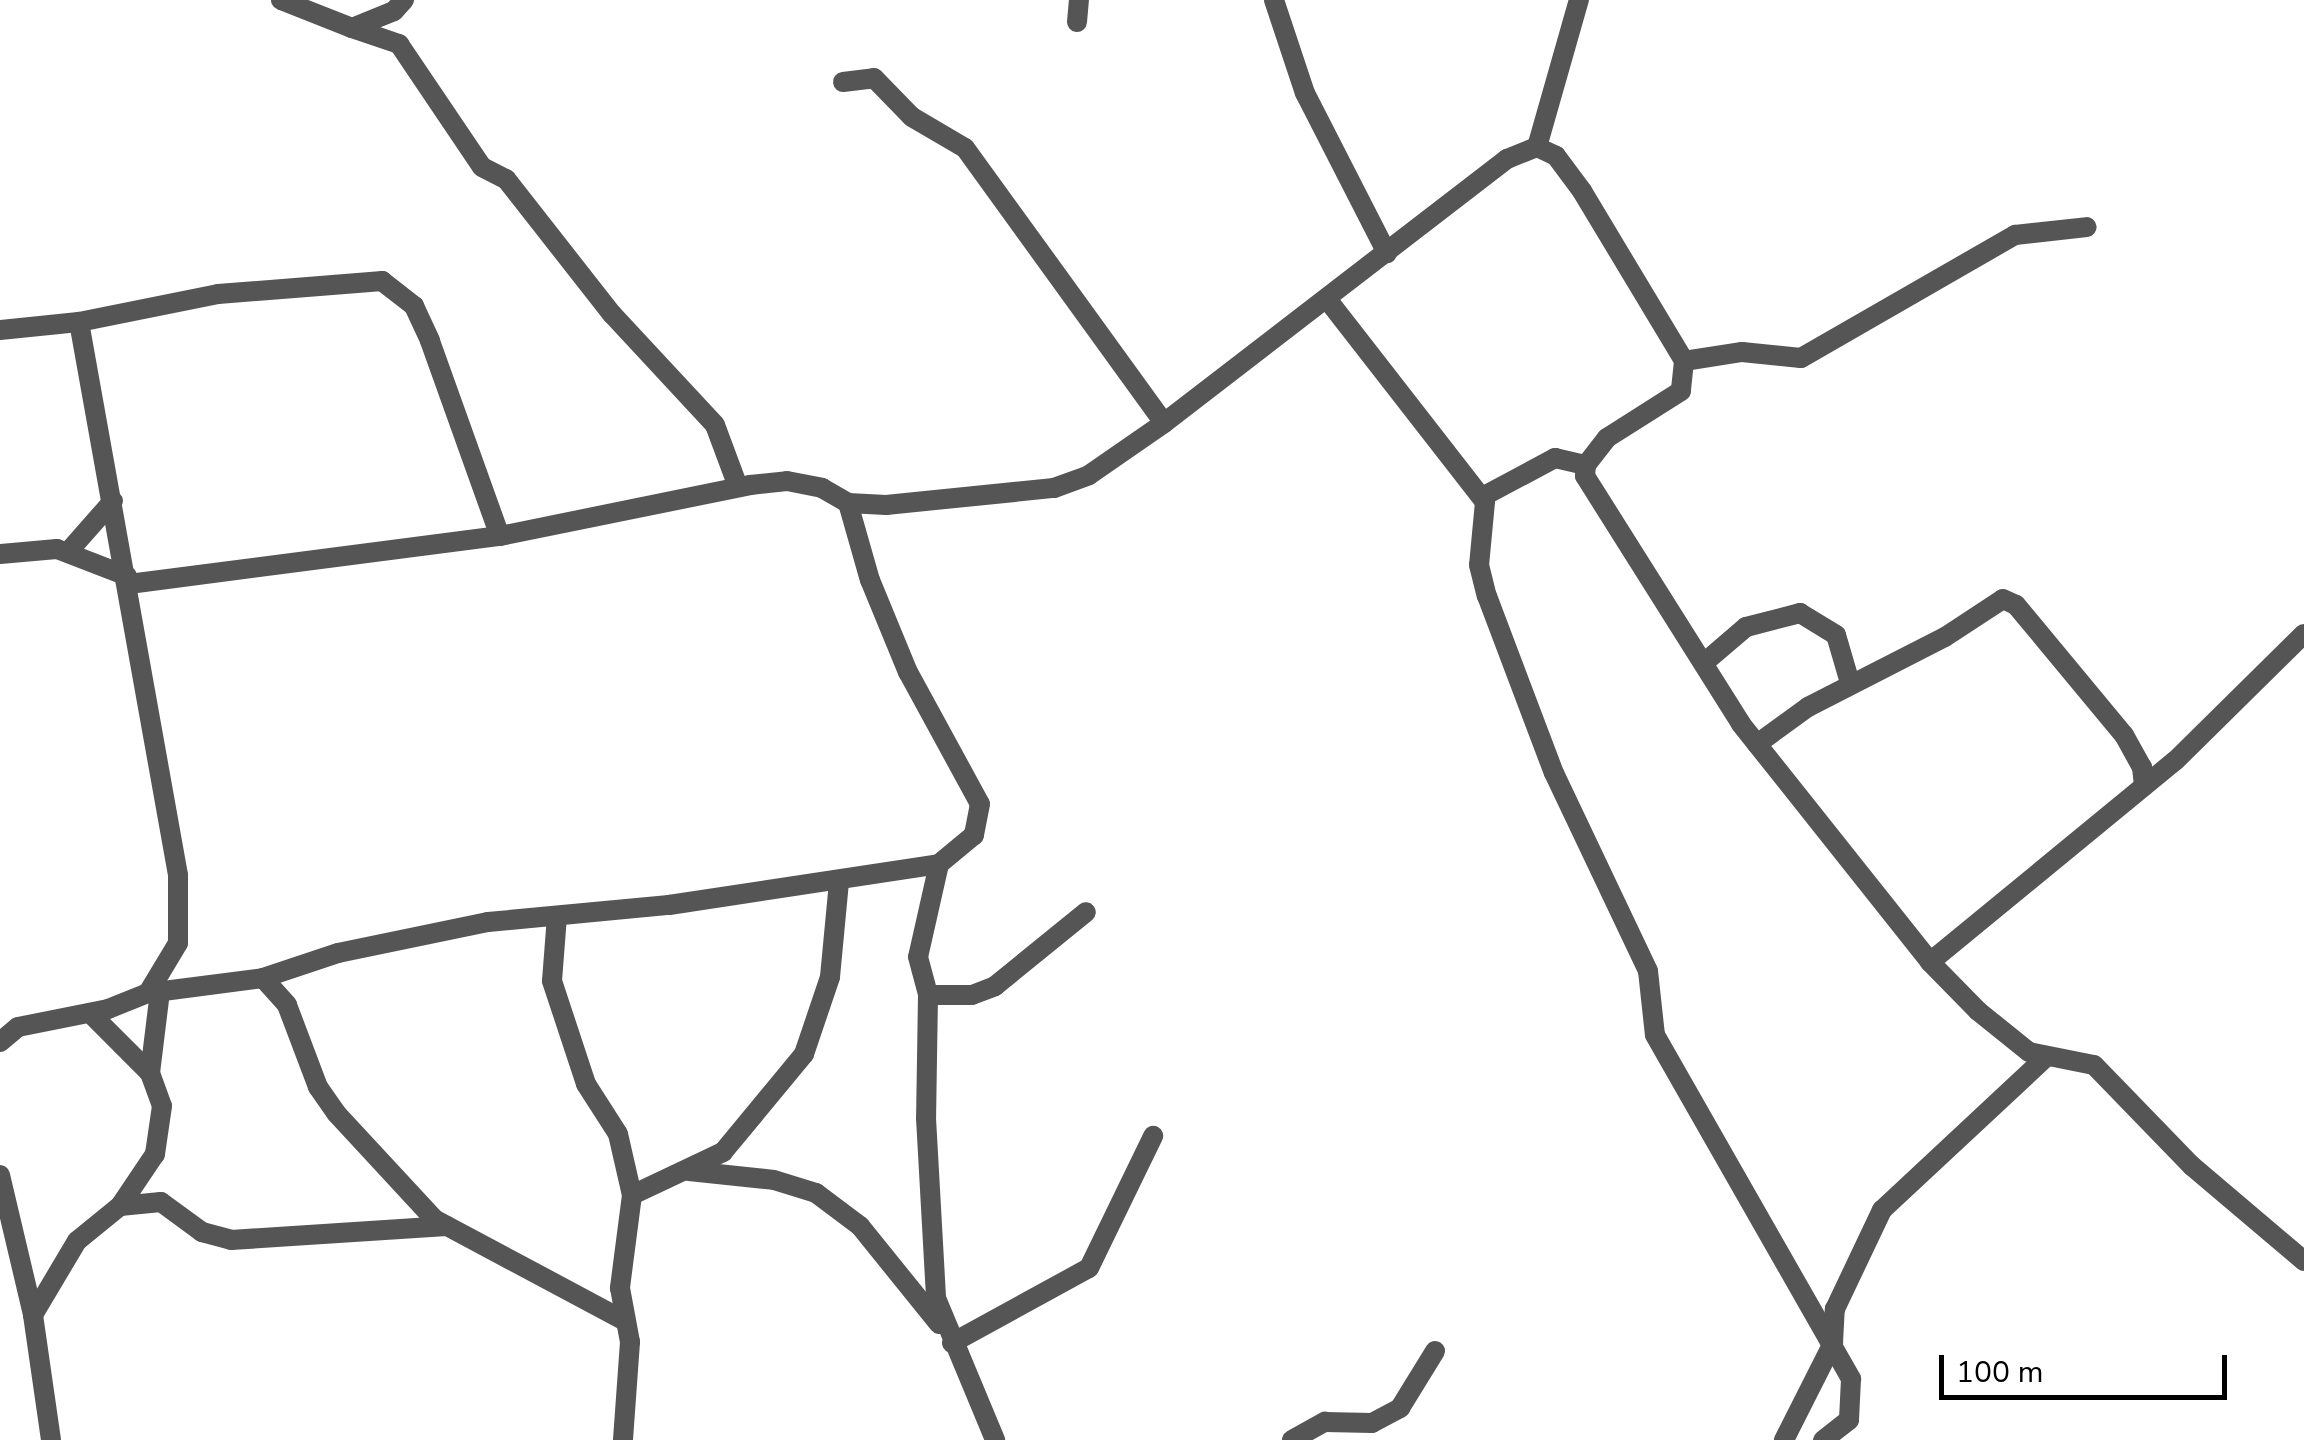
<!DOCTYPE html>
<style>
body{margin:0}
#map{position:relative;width:2304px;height:1440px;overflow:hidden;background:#fff;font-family:"Nunito Sans",sans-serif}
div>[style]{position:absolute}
.street>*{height:20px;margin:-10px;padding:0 10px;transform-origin:10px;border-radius:10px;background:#555}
span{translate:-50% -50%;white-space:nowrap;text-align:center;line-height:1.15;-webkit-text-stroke:10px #fff;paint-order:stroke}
.scale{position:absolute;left:1939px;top:1355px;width:288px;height:45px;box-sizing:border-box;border:5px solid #000;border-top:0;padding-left:12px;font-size:30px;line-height:35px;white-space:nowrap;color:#000;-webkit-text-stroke:8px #fff;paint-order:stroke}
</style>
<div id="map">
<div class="street">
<i style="left:281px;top:0;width:76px;rotate:21.5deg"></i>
<i style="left:352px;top:28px;width:45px;rotate:-22deg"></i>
<i style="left:394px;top:11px;width:15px;rotate:-48deg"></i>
<i style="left:1274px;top:0;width:98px;rotate:71.6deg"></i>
<i style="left:1305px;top:93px;width:180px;rotate:62.9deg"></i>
<i style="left:1077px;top:22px;width:22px;rotate:-85deg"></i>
<i style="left:352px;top:28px;width:50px;rotate:18.8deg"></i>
<i style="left:399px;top:44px;width:148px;rotate:56deg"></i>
<i style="left:482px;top:167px;width:27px;rotate:27deg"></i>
<i style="left:506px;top:179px;width:172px;rotate:51.9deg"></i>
<i style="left:612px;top:314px;width:151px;rotate:47.1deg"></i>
<i style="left:715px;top:425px;width:66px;rotate:69.6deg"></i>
<i style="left:843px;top:82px;width:31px;rotate:-7deg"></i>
<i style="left:874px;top:78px;width:54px;rotate:45.7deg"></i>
<i style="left:912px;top:117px;width:61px;rotate:30.3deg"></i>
<i style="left:965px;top:148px;width:339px;rotate:54.1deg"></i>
<i style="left:1537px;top:147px;width:153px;rotate:-74.1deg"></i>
<i style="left:1327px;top:299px;width:257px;rotate:52.1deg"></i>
<i style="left:1485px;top:502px;width:63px;rotate:95.4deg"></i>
<i style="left:1479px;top:565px;width:32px;rotate:76deg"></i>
<i style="left:1487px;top:596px;width:189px;rotate:69.3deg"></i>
<i style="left:1554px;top:773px;width:219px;rotate:64.6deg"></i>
<i style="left:1648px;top:971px;width:64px;rotate:83.8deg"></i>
<i style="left:1655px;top:1035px;width:396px;rotate:60.3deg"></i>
<i style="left:1851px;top:1379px;width:41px;rotate:92.8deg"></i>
<i style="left:1849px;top:1420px;width:33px;rotate:142deg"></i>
<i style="left:0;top:330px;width:79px;rotate:-5.8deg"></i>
<i style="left:79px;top:322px;width:142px;rotate:-11.4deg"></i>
<i style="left:218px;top:294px;width:165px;rotate:-4.5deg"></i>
<i style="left:382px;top:281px;width:41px;rotate:38deg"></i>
<i style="left:414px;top:306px;width:38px;rotate:65deg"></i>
<i style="left:430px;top:341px;width:207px;rotate:70.3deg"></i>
<i style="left:1684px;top:361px;width:30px;rotate:96deg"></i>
<i style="left:1681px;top:391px;width:88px;rotate:147.6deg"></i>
<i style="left:1607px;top:438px;width:34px;rotate:128deg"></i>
<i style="left:1586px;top:465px;width:11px;rotate:95deg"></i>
<i style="left:1585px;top:476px;width:293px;rotate:57.8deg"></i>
<i style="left:1741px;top:724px;width:304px;rotate:51.5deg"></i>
<i style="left:1930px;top:962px;width:69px;rotate:45.6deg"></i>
<i style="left:1978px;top:1011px;width:65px;rotate:38.8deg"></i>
<i style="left:2029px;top:1052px;width:66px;rotate:11.3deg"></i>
<i style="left:2094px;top:1065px;width:141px;rotate:45.9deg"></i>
<i style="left:2192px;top:1166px;width:147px;rotate:40.3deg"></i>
<i style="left:1482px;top:497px;width:83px;rotate:-28.1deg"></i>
<i style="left:1555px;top:458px;width:32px;rotate:13deg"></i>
<i style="left:848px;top:503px;width:80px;rotate:74.1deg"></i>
<i style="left:870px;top:580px;width:100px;rotate:67.6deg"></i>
<i style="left:908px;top:672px;width:150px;rotate:61.4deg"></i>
<i style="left:980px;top:804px;width:32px;rotate:101deg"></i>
<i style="left:974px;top:835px;width:45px;rotate:140.4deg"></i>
<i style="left:939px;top:864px;width:95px;rotate:102.7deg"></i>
<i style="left:918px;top:957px;width:39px;rotate:75deg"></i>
<i style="left:928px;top:995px;width:123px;rotate:90.9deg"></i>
<i style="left:926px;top:1118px;width:180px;rotate:86.8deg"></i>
<i style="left:936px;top:1298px;width:154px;rotate:67.4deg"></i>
<i style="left:68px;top:552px;width:68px;rotate:-48.6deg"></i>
<i style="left:0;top:554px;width:57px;rotate:-5deg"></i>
<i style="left:57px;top:549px;width:75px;rotate:21.1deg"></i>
<i style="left:129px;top:584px;width:374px;rotate:-7.4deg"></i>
<i style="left:500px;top:536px;width:255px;rotate:-11.5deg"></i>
<i style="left:750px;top:485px;width:37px;rotate:-6deg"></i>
<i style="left:787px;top:481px;width:36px;rotate:11deg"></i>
<i style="left:822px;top:488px;width:30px;rotate:30deg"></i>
<i style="left:848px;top:503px;width:38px;rotate:3deg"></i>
<i style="left:886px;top:505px;width:169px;rotate:-5.8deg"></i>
<i style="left:1054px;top:488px;width:37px;rotate:-20deg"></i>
<i style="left:1089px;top:475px;width:91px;rotate:-34.7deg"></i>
<i style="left:1164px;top:423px;width:433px;rotate:-37.6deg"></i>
<i style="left:1507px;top:159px;width:32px;rotate:-22deg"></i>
<i style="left:1537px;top:147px;width:21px;rotate:25deg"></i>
<i style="left:1556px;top:156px;width:44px;rotate:53.4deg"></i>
<i style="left:1582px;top:191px;width:198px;rotate:59deg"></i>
<i style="left:1684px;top:361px;width:59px;rotate:-8.8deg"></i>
<i style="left:1742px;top:352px;width:59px;rotate:5.8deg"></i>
<i style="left:1801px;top:358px;width:247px;rotate:-29.9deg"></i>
<i style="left:2015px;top:235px;width:72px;rotate:-6.3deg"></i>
<i style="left:1705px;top:662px;width:54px;rotate:-40.5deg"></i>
<i style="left:1746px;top:627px;width:56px;rotate:-14.5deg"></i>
<i style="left:1800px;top:613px;width:42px;rotate:31.4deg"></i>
<i style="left:1836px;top:635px;width:50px;rotate:73.7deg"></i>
<i style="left:1757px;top:744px;width:63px;rotate:-36deg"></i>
<i style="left:1808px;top:707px;width:154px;rotate:-27.1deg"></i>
<i style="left:1945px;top:637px;width:69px;rotate:-33.2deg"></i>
<i style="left:2003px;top:599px;width:14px;rotate:25deg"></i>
<i style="left:2016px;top:605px;width:169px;rotate:50.3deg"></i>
<i style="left:2124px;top:735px;width:37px;rotate:61deg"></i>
<i style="left:2142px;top:767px;width:19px;rotate:84deg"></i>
<i style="left:557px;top:916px;width:65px;rotate:94.4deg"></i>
<i style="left:552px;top:981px;width:108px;rotate:71.7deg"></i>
<i style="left:586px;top:1084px;width:59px;rotate:57.4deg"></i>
<i style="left:618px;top:1134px;width:63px;rotate:77.1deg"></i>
<i style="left:632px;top:1195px;width:94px;rotate:97.4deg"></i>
<i style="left:620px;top:1288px;width:55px;rotate:79.5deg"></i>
<i style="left:630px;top:1342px;width:98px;rotate:94.1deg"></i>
<i style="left:1930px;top:962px;width:317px;rotate:-39.4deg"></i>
<i style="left:2175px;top:761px;width:181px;rotate:-44.6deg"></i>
<i style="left:263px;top:978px;width:36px;rotate:48deg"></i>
<i style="left:287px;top:1005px;width:88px;rotate:69.3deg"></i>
<i style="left:318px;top:1087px;width:32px;rotate:55deg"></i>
<i style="left:336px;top:1113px;width:144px;rotate:47.2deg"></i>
<i style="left:434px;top:1219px;width:217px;rotate:28.1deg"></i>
<i style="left:148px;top:993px;width:116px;rotate:-7.4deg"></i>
<i style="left:263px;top:978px;width:79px;rotate:-18.4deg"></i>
<i style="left:338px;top:953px;width:153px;rotate:-11.7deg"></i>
<i style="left:488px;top:922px;width:182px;rotate:-5.4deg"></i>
<i style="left:669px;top:905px;width:273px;rotate:-8.6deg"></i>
<i style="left:928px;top:995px;width:44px"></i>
<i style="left:972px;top:995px;width:25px;rotate:-21deg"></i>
<i style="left:995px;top:986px;width:117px;rotate:-39.1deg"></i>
<i style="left:90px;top:1013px;width:85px;rotate:45deg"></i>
<i style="left:150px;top:1073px;width:35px;rotate:70deg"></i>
<i style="left:162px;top:1106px;width:49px;rotate:98.3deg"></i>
<i style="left:155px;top:1154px;width:63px;rotate:123.9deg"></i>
<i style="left:0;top:1042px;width:23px;rotate:-40deg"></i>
<i style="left:18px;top:1027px;width:92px;rotate:-11.3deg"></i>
<i style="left:108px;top:1009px;width:43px;rotate:-21.8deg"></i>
<i style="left:148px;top:993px;width:58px;rotate:-59deg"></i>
<i style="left:178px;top:943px;width:68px;rotate:-90deg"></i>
<i style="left:178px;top:875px;width:562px;rotate:-100.15deg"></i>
<i style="left:150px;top:1073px;width:83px;rotate:-83deg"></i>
<i style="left:689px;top:1171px;width:85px;rotate:6deg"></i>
<i style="left:774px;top:1180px;width:44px;rotate:17.2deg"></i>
<i style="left:816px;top:1193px;width:55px;rotate:36.9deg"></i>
<i style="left:860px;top:1226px;width:126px;rotate:51.1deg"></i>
<i style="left:0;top:1175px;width:144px;rotate:76.7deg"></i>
<i style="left:33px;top:1315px;width:126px;rotate:81.8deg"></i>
<i style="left:632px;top:1195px;width:101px;rotate:-25.3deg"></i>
<i style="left:723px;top:1152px;width:127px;rotate:-50.4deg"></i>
<i style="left:804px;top:1054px;width:81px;rotate:-71.3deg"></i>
<i style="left:830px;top:977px;width:96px;rotate:-84.6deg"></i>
<i style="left:33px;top:1315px;width:86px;rotate:-59.3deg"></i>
<i style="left:77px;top:1241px;width:55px;rotate:-39.1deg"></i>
<i style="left:120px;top:1206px;width:41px;rotate:-5.6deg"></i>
<i style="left:161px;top:1202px;width:51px;rotate:36.2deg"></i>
<i style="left:202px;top:1232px;width:30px;rotate:15deg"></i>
<i style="left:231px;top:1240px;width:216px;rotate:-3.7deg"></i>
<i style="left:952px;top:1343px;width:156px;rotate:-28.7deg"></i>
<i style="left:1089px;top:1268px;width:147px;rotate:-64.1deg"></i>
<i style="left:1292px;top:1440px;width:38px;rotate:-29deg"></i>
<i style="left:1325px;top:1422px;width:47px;rotate:1.2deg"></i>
<i style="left:1372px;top:1423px;width:32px;rotate:-28deg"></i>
<i style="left:1400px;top:1408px;width:67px;rotate:-58.4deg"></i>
<i style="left:1784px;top:1440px;width:109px;rotate:-63.2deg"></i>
<i style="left:1833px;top:1343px;width:34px;rotate:-87deg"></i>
<i style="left:1835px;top:1309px;width:110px;rotate:-64.6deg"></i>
<i style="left:1882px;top:1210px;width:224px;rotate:-43deg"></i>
</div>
<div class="scale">100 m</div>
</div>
